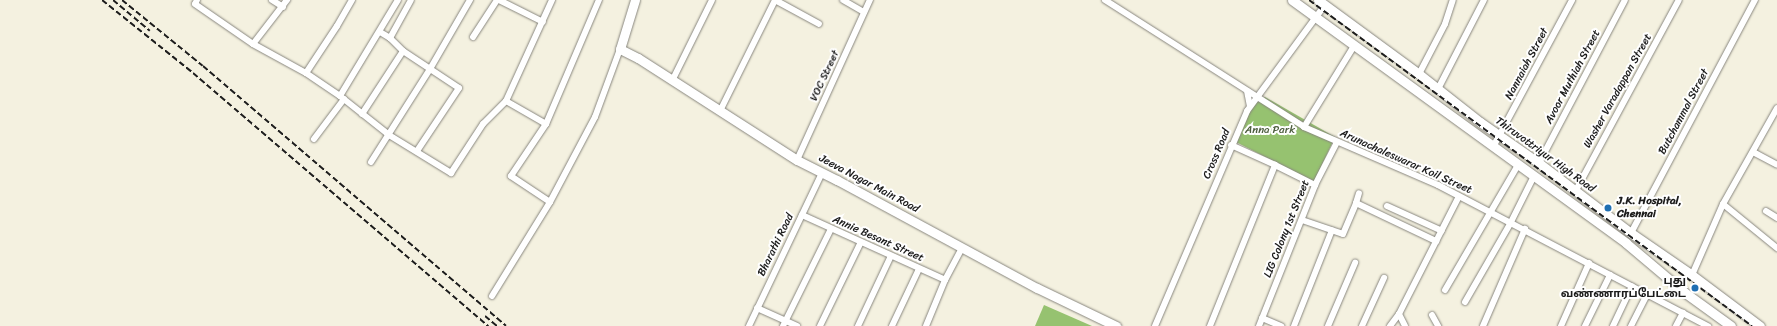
<!DOCTYPE html>
<meta charset="utf-8">
<style>
body{margin:0}
#map{position:relative;width:1777px;height:326px;overflow:hidden;background:#f4f1e0;font-family:Sriracha,"Noto Sans Tamil",sans-serif}
div>[style]{position:absolute}
.green>*{inset:0;background:#96c270}
.roads{filter:drop-shadow(0 0 1px #88867e) drop-shadow(0 0 1px #88867e)}
.street>*{height:6px;margin:-3px;padding:0 3px;transform-origin:3px;border-radius:3px;background:#fff}
.secondary>*{height:9px;margin:-4.5px;padding:0 4.5px;transform-origin:4.5px;border-radius:4.5px;background:#fff}
.rail>*{height:2px;margin-top:-1px;transform-origin:0;background:repeating-linear-gradient(90deg,#1c1c1c 0 6px,transparent 0 9px)}
.dots>*{width:11px;height:11px;translate:-50% -50%;box-sizing:border-box;border:2px solid #fff;border-radius:50%}
span{translate:-50% -50%;white-space:nowrap;text-align:center;line-height:1.15;-webkit-text-stroke:4px #fff;paint-order:stroke}
.street-label{font-size:11px;color:#1c1c1c}
.park-label{font-size:11px;color:#4d5e3e}
.poi-label{font-size:11px;color:#1c1c1c;font-weight:700}
.left{translate:0 -50%;text-align:left}
.right{translate:-100% -50%;text-align:right}
</style>
<div id="map">
<div class="green">
<i style="clip-path:polygon(1265px 97px,1335px 137px,1314px 182px,1236px 142px,1252px 104px)"></i>
<i style="clip-path:polygon(1044px 305px,1092px 326px,1035px 326px)"></i>
</div>
<div class="roads">
<div class="street">
<i style="left:197px;top:0;width:4px;rotate:117deg"></i>
<i style="left:195px;top:4px;width:70px;rotate:34.6deg"></i>
<i style="left:253px;top:44px;width:60px;rotate:28.7deg"></i>
<i style="left:306px;top:73px;width:41px;rotate:34.1deg"></i>
<i style="left:340px;top:96px;width:63px;rotate:38.5deg"></i>
<i style="left:389px;top:135px;width:73px;rotate:31.5deg"></i>
<i style="left:451px;top:173px;width:59px;rotate:-56.9deg"></i>
<i style="left:483px;top:124px;width:33px;rotate:-45deg"></i>
<i style="left:506px;top:101px;width:111px;rotate:-65.5deg"></i>
<i style="left:272px;top:0;width:13px;rotate:32deg"></i>
<i style="left:499px;top:0;width:49px;rotate:26.6deg"></i>
<i style="left:843px;top:0;width:24px;rotate:30deg"></i>
<i style="left:1105px;top:0;width:236px;rotate:32.5deg"></i>
<i style="left:1304px;top:127px;width:146px;rotate:23.4deg"></i>
<i style="left:1438px;top:185px;width:305px;rotate:27.6deg"></i>
<i style="left:380px;top:32px;width:12px;rotate:31deg"></i>
<i style="left:390px;top:38px;width:18px;rotate:45deg"></i>
<i style="left:403px;top:51px;width:67px;rotate:33.5deg"></i>
<i style="left:459px;top:88px;width:76px;rotate:123.7deg"></i>
<i style="left:473px;top:37px;width:44px;rotate:-57deg"></i>
<i style="left:390px;top:38px;width:43px;rotate:-61.1deg"></i>
<i style="left:253px;top:44px;width:56px;rotate:-52.3deg"></i>
<i style="left:306px;top:73px;width:56px;rotate:-56.6deg"></i>
<i style="left:337px;top:26px;width:30px;rotate:-60deg"></i>
<i style="left:1419px;top:74px;width:56px;rotate:-62.5deg"></i>
<i style="left:1445px;top:24px;width:25px;rotate:-72deg"></i>
<i style="left:672px;top:81px;width:90px;rotate:-63.7deg"></i>
<i style="left:1438px;top:89px;width:100px;rotate:-62.7deg"></i>
<i style="left:1247px;top:91px;width:15px;rotate:79deg"></i>
<i style="left:340px;top:96px;width:112px;rotate:-58.9deg"></i>
<i style="left:506px;top:101px;width:46px;rotate:29.9deg"></i>
<i style="left:720px;top:111px;width:124px;rotate:-63.6deg"></i>
<i style="left:775px;top:0;width:50px;rotate:28.6deg"></i>
<i style="left:362px;top:114px;width:75px;rotate:-56.9deg"></i>
<i style="left:1304px;top:127px;width:95px;rotate:-58.3deg"></i>
<i style="left:314px;top:139px;width:50px;rotate:-53.1deg"></i>
<i style="left:1231px;top:145px;width:48px;rotate:24.4deg"></i>
<i style="left:1275px;top:165px;width:45px;rotate:26.6deg"></i>
<i style="left:1493px;top:147px;width:167px;rotate:-61.7deg"></i>
<i style="left:1753px;top:152px;width:27px;rotate:28deg"></i>
<i style="left:797px;top:160px;width:176px;rotate:-65.5deg"></i>
<i style="left:371px;top:162px;width:110px;rotate:-57.6deg"></i>
<i style="left:430px;top:69px;width:80px;rotate:-59.9deg"></i>
<i style="left:1539px;top:163px;width:184px;rotate:-62.2deg"></i>
<i style="left:1575px;top:192px;width:218px;rotate:-61.6deg"></i>
<i style="left:550px;top:202px;width:47px;rotate:-146.3deg"></i>
<i style="left:511px;top:176px;width:63px;rotate:-56.1deg"></i>
<i style="left:546px;top:124px;width:135px;rotate:-66.9deg"></i>
<i style="left:1356px;top:203px;width:10px;rotate:-73deg"></i>
<i style="left:1723px;top:204px;width:70px;rotate:39.2deg"></i>
<i style="left:1387px;top:206px;width:60px;rotate:24.4deg"></i>
<i style="left:1766px;top:211px;width:13px;rotate:32deg"></i>
<i style="left:802px;top:215px;width:157px;rotate:24.4deg"></i>
<i style="left:1302px;top:220px;width:43px;rotate:18.9deg"></i>
<i style="left:1343px;top:234px;width:34px;rotate:-67deg"></i>
<i style="left:1356px;top:203px;width:89px;rotate:25.4deg"></i>
<i style="left:1631px;top:233px;width:264px;rotate:-62deg"></i>
<i style="left:1692px;top:275px;width:77px;rotate:-66.4deg"></i>
<i style="left:1723px;top:204px;width:110px;rotate:-60.6deg"></i>
<i style="left:1445px;top:290px;width:145px;rotate:-59.7deg"></i>
<i style="left:492px;top:296px;width:110px;rotate:-58.3deg"></i>
<i style="left:550px;top:202px;width:96px;rotate:-62.1deg"></i>
<i style="left:595px;top:117px;width:72px;rotate:-69.8deg"></i>
<i style="left:1465px;top:302px;width:90px;rotate:-60deg"></i>
<i style="left:1510px;top:224px;width:54px;rotate:-63.4deg"></i>
<i style="left:757px;top:308px;width:44px;rotate:24.2deg"></i>
<i style="left:1399px;top:314px;width:13px;rotate:63deg"></i>
<i style="left:1432px;top:315px;width:13px;rotate:61deg"></i>
<i style="left:1262px;top:318px;width:21px;rotate:23deg"></i>
<i style="left:749px;top:326px;width:170px;rotate:-64.5deg"></i>
<i style="left:783px;top:326px;width:108px;rotate:-63.7deg"></i>
<i style="left:820px;top:326px;width:93px;rotate:-64deg"></i>
<i style="left:858px;top:326px;width:77px;rotate:-64.8deg"></i>
<i style="left:892px;top:326px;width:63px;rotate:-64.7deg"></i>
<i style="left:926px;top:326px;width:50px;rotate:-67.6deg"></i>
<i style="left:945px;top:280px;width:36px;rotate:-62deg"></i>
<i style="left:1155px;top:326px;width:234px;rotate:-66.8deg"></i>
<i style="left:1247px;top:111px;width:132px;rotate:-53.7deg"></i>
<i style="left:1210px;top:326px;width:174px;rotate:-68deg"></i>
<i style="left:1259px;top:326px;width:152px;rotate:-68.3deg"></i>
<i style="left:1315px;top:185px;width:48px;rotate:-62.9deg"></i>
<i style="left:1294px;top:326px;width:103px;rotate:-68.4deg"></i>
<i style="left:1328px;top:326px;width:69px;rotate:-66.8deg"></i>
<i style="left:1362px;top:326px;width:53px;rotate:-65.4deg"></i>
<i style="left:1390px;top:326px;width:15px;rotate:-53deg"></i>
<i style="left:1399px;top:314px;width:132px;rotate:-63deg"></i>
<i style="left:1483px;top:326px;width:106px;rotate:-66.6deg"></i>
<i style="left:1561px;top:326px;width:69px;rotate:-66deg"></i>
<i style="left:1585px;top:326px;width:57px;rotate:-63.9deg"></i>
<i style="left:1613px;top:326px;width:44px;rotate:-64.6deg"></i>
<i style="left:1631px;top:326px;width:36px;rotate:-63deg"></i>
<i style="left:1676px;top:326px;width:15px;rotate:-62deg"></i>
</div>
<div class="secondary">
<i style="left:635px;top:0;width:51px;rotate:107deg"></i>
<i style="left:620px;top:49px;width:20px;rotate:27deg"></i>
<i style="left:638px;top:58px;width:189px;rotate:32.7deg"></i>
<i style="left:797px;top:160px;width:45px;rotate:26.6deg"></i>
<i style="left:837px;top:180px;width:227px;rotate:28.4deg"></i>
<i style="left:1037px;top:288px;width:88px;rotate:25.7deg"></i>
<i style="left:1292px;top:0;width:413px;rotate:36deg"></i>
<i style="left:1626px;top:243px;width:76px;rotate:40.2deg"></i>
<i style="left:1684px;top:292px;width:58px;rotate:35.9deg"></i>
<i style="left:1318px;top:0;width:125px;rotate:36.2deg"></i>
<i style="left:1419px;top:74px;width:78px;rotate:38.2deg"></i>
<i style="left:1480px;top:122px;width:72px;rotate:34.8deg"></i>
<i style="left:1539px;top:163px;width:116px;rotate:37.3deg"></i>
<i style="left:1631px;top:233px;width:74px;rotate:34.5deg"></i>
<i style="left:1692px;top:275px;width:85px;rotate:36.9deg"></i>
</div>
</div>
<div class="rail">
<i style="left:102px;top:0;width:117px;rotate:38.7deg"></i>
<i style="left:193px;top:73px;width:389px;rotate:40.6deg"></i>
<i style="left:113px;top:0;width:48px;rotate:40deg"></i>
<i style="left:122px;top:0;width:104px;rotate:39.2deg"></i>
<i style="left:203px;top:66px;width:399px;rotate:40.6deg"></i>
<i style="left:1309px;top:0;width:550px;rotate:36.35deg"></i>
<i style="left:485px;top:316px;width:16px;rotate:40deg"></i>
</div>
<div class="dots">
<i style="left:1608px;top:208px;background:#1f6fb2"></i>
<i style="left:1695px;top:288px;background:#1f6fb2"></i>
</div>
<div class="street-label">
<span style="left:1527px;top:64px;rotate:-62deg">Nannaiah Street</span>
<span style="left:825px;top:76px;rotate:-65deg">VOC Street</span>
<span style="left:1573px;top:77px;rotate:-62deg">Avoor Muthiah Street</span>
<span style="left:1618px;top:91px;rotate:-61deg">Washer Varadappan Street</span>
<span style="left:1684px;top:112px;rotate:-62deg">Butchammal Street</span>
<span style="left:1217px;top:154px;rotate:-67deg">Cross Road</span>
<span style="left:1545px;top:155px;rotate:36deg">Thiruvottriyur High Road</span>
<span style="left:1406px;top:162px;rotate:24deg">Arunachaleswarar Koil Street</span>
<span style="left:869px;top:184px;rotate:28deg">Jeeva Nagar Main Road</span>
<span style="left:1287px;top:229px;rotate:-68deg">LIG Colony 1st Street</span>
<span style="left:878px;top:239px;rotate:24deg">Annie Besant Street</span>
<span style="left:776px;top:245px;rotate:-64deg">Bharathi Road</span>
</div>
<div class="park-label">
<span style="left:1270px;top:130px">Anna Park</span>
</div>
<div class="poi-label">
<span class="left" style="left:1617px;top:208px">J.K. Hospital,<br>Chennai</span>
<span class="right" style="left:1686px;top:288px">புது<br>வண்ணாரப்பேட்டை</span>
</div>
</div>
